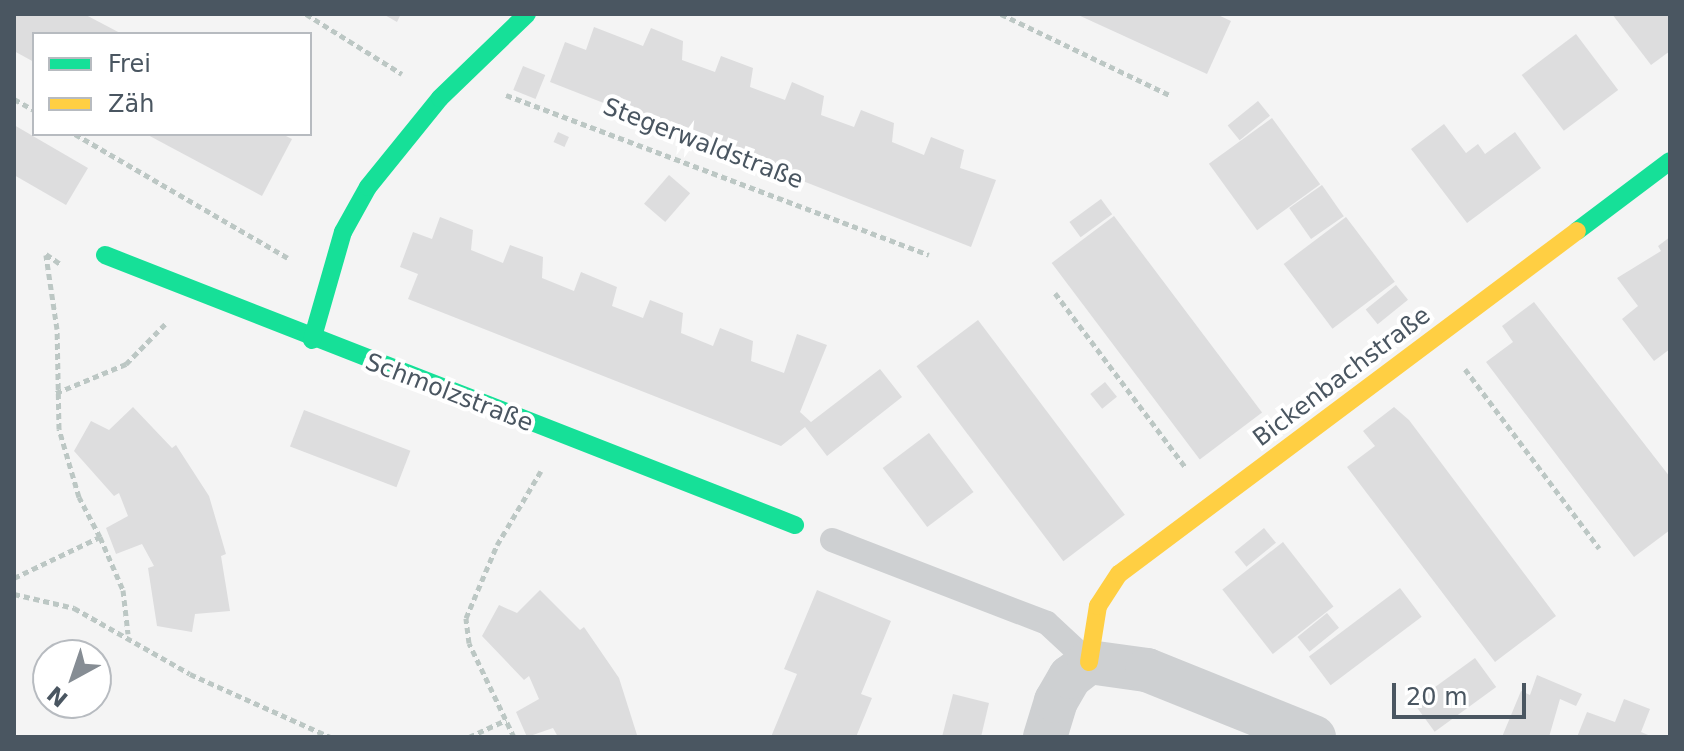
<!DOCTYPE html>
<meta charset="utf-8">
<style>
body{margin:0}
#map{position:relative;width:1684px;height:751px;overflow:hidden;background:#f4f4f4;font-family:"DejaVu Sans",sans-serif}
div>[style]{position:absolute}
.building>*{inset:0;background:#ddddde;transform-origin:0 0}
.path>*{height:5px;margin-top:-2.5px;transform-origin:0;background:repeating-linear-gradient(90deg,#bcc7c4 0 6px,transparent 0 10px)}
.lane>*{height:24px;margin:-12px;padding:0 12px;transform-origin:12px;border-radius:12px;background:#ced0d2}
.street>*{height:44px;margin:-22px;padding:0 22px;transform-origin:22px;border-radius:22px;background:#ced0d2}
.fast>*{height:18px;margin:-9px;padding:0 9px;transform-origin:9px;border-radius:9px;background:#16e098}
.slow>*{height:18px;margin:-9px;padding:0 9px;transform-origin:9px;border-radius:9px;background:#ffcf43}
span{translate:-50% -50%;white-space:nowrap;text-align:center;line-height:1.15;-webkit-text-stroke:8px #fff;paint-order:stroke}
.street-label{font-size:24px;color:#4a5661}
.frame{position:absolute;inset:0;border:16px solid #4a5661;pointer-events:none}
.legend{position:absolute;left:32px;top:32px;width:280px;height:104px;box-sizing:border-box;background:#fff;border:2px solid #b7bbc0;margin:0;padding:10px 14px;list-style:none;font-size:24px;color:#4a5661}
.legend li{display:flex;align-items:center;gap:16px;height:40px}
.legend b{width:40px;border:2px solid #b7bbc0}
.north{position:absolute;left:32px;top:639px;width:80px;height:80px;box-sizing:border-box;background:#fff;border:2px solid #b7bbc0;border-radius:50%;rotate:220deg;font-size:22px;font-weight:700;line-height:32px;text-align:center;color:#4a5661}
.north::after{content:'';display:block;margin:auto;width:28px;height:36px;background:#868d94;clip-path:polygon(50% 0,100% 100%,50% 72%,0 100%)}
.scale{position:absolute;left:1392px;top:683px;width:134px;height:36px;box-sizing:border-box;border:4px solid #4a5661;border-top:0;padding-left:10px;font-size:24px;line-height:28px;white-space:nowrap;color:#4a5661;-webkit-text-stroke:6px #fff;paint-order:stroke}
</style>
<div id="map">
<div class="building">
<i style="clip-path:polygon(14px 14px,84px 14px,122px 34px,34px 34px,34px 62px,14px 51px)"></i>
<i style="clip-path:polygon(383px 14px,401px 14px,397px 22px)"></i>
<i style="clip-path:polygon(1076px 14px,1216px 14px,1231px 21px,1207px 74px)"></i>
<i style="clip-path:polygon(1612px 14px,1670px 14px,1670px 51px,1651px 65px)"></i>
<i style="clip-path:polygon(594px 27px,643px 46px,651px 28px,683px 41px,682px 60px,715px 72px,721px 56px,753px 68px,750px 87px,785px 100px,792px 82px,824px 96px,821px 115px,854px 127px,861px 110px,894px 123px,892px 142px,924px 155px,931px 137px,964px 150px,960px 168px,996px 180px,971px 247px,550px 82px,565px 42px,586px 50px)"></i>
<i style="left:1576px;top:34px;width:70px;height:68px;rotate:53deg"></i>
<i style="left:523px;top:66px;width:24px;height:26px;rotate:22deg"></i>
<i style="left:1258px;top:101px;width:19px;height:39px;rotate:51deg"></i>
<i style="left:1272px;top:118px;width:82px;height:78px;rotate:54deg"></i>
<i style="clip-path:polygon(1444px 124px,1466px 153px,1478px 144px,1485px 154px,1515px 132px,1541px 168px,1467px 223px,1411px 149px)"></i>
<i style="clip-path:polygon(14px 125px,88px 168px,66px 205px,14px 175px)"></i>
<i style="left:558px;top:132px;width:12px;height:11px;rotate:24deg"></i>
<i style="clip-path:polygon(146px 134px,282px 134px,292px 139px,262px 196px)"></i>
<i style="left:669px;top:175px;width:28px;height:38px;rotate:41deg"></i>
<i style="left:1322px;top:185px;width:38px;height:40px;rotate:55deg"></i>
<i style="left:1101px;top:199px;width:19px;height:39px;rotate:54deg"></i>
<i style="left:1114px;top:216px;width:246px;height:78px;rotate:53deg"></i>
<i style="clip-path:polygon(440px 217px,473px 230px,471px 250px,503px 263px,510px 245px,543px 257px,542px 278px,574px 291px,581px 272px,617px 287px,612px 306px,643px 318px,650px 300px,683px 313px,681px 333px,713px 346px,720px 328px,753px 341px,751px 361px,784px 373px,797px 334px,827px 345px,800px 412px,811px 422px,880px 369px,902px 397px,827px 456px,805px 427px,781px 446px,408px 299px,418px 274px,400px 267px,413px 232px,432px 239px)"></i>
<i style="left:1346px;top:217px;width:81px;height:78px;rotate:53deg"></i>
<i style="clip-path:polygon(1670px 237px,1670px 349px,1654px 361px,1622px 319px,1638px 306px,1617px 278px,1661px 251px,1658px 246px)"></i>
<i style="left:1396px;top:285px;width:19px;height:39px;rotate:51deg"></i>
<i style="clip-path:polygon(1534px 302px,1670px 477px,1670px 530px,1634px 557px,1486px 362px,1513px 342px,1502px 326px)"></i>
<i style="left:978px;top:320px;width:244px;height:77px;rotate:53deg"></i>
<i style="left:1105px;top:382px;width:19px;height:19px;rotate:51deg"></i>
<i style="clip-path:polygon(133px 407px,172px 448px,176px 445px,209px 496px,226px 554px,221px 556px,230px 611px,195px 614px,192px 632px,157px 626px,148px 568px,154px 566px,142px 544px,116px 554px,106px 528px,128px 516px,119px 493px,114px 496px,74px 451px,91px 421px,109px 430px)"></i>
<i style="clip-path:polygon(1394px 407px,1409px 420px,1556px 616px,1495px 662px,1347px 467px,1375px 446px,1363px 431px)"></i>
<i style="left:304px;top:410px;width:114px;height:39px;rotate:21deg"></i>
<i style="left:929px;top:433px;width:74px;height:58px;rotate:53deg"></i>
<i style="left:1264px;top:528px;width:19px;height:38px;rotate:51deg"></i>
<i style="left:1283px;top:542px;width:82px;height:77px;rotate:52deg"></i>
<i style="left:1400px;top:588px;width:36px;height:114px;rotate:53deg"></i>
<i style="clip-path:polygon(540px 590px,580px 630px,584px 627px,619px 678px,637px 735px,558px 737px,553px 728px,527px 737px,516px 712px,539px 699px,529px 676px,524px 680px,482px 636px,499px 605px,517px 613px)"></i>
<i style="clip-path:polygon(817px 590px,891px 621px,861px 694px,872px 698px,856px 737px,771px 737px,797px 674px,784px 669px)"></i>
<i style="left:1327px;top:613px;width:19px;height:38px;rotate:51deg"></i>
<i style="left:1475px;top:658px;width:36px;height:76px;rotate:54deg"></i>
<i style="clip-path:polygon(1537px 675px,1582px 694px,1576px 706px,1560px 699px,1549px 737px,1502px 737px,1521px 691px,1530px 695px)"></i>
<i style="clip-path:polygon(953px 694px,989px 703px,981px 737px,942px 737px)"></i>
<i style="clip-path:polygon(1624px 699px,1650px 709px,1641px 732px,1653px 737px,1577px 737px,1587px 712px,1615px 722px)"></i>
</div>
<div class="path">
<i style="left:306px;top:14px;width:113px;rotate:32deg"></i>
<i style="left:1001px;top:14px;width:187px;rotate:25.7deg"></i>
<i style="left:506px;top:95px;width:452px;rotate:20.7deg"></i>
<i style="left:14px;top:99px;width:23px;rotate:29deg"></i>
<i style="left:75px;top:134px;width:246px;rotate:30.2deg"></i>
<i style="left:46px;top:254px;width:19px;rotate:35deg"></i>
<i style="left:1055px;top:293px;width:219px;rotate:53.2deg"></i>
<i style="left:1465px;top:369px;width:224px;rotate:53.2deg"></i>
<i style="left:56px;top:393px;width:76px;rotate:-22.5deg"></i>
<i style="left:126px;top:364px;width:56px;rotate:-45.7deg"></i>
<i style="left:100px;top:537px;width:58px;rotate:66.5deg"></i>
<i style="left:123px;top:590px;width:44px;rotate:83.5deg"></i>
<i style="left:14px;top:578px;width:95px;rotate:-25.5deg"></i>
<i style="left:100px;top:537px;width:45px;rotate:-117.7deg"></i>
<i style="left:79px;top:497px;width:71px;rotate:-106.4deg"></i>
<i style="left:59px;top:429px;width:100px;rotate:-91.1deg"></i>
<i style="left:57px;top:329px;width:75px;rotate:-98.5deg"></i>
<i style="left:14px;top:594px;width:62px;rotate:13.1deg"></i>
<i style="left:74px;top:608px;width:133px;rotate:29.6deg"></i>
<i style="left:190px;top:674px;width:154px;rotate:24.2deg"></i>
<i style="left:469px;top:737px;width:41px;rotate:-24.7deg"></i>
<i style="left:514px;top:737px;width:104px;rotate:-115.6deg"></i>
<i style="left:469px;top:643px;width:25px;rotate:-97deg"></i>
<i style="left:466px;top:618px;width:79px;rotate:-67deg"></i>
<i style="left:497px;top:545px;width:86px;rotate:-59.3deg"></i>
</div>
<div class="lane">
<i style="left:832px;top:540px;width:230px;rotate:21.1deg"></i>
<i style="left:1047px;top:623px;width:57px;rotate:42.9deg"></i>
</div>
<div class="street">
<i style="left:1045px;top:737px;width:38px;rotate:-73deg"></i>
<i style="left:1056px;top:701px;width:28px;rotate:-60deg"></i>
<i style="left:1070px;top:677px;width:24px;rotate:-38deg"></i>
<i style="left:1089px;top:662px;width:59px;rotate:7.9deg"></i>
<i style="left:1147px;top:670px;width:180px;rotate:21.9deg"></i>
</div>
<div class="fast">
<i style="left:1577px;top:231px;width:116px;rotate:-37deg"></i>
<i style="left:105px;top:255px;width:741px;rotate:21.37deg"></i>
<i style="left:312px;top:340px;width:112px;rotate:-74deg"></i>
<i style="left:343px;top:232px;width:51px;rotate:-60.9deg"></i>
<i style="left:368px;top:187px;width:114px;rotate:-51deg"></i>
<i style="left:440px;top:98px;width:121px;rotate:-44deg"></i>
</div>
<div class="slow">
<i style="left:1089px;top:662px;width:57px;rotate:-80.9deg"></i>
<i style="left:1098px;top:606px;width:38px;rotate:-57deg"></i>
<i style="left:1119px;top:574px;width:572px;rotate:-36.83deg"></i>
</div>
<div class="street-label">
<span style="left:703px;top:144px;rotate:21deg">Stegerwaldstraße</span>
<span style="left:1342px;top:377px;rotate:-37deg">Bickenbachstraße</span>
<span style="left:449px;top:393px;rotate:21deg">Schmolzstraße</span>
</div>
<div class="frame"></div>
<ul class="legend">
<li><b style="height:10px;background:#16e098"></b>Frei</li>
<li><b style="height:10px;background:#ffcf43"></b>Zäh</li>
</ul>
<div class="north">N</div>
<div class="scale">20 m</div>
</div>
